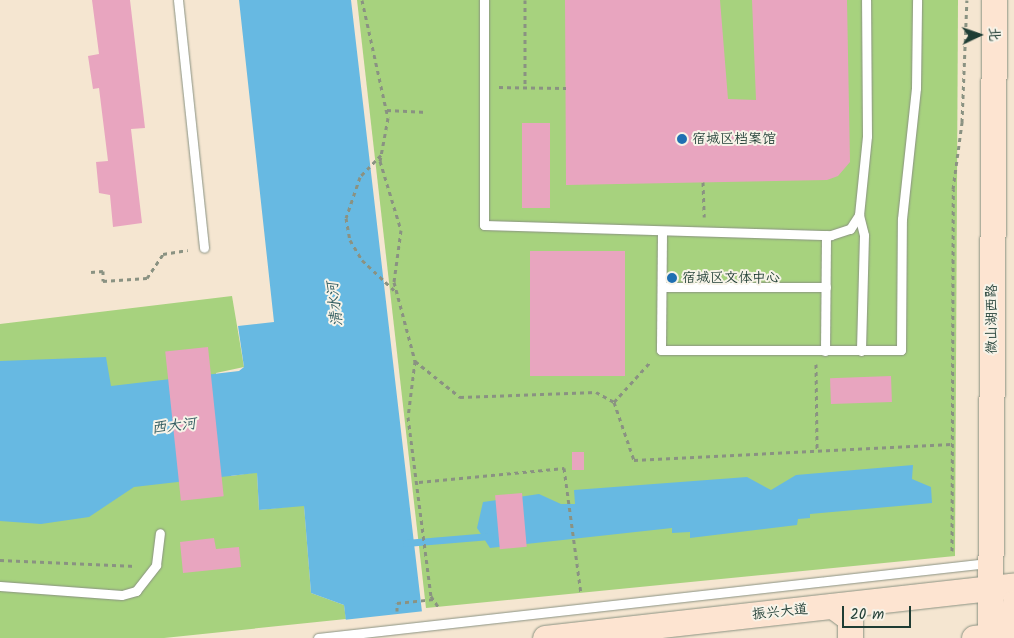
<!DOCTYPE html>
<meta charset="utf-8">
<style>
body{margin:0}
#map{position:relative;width:1014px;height:638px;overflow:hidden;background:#f5e6d1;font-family:Kalam,"LXGW WenKai TC",sans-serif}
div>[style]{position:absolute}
.green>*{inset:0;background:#a7d27e}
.water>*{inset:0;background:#67b9e2}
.pier>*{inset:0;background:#f5e6d1}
.stream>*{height:7px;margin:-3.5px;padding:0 3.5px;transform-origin:3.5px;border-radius:3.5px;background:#67b9e2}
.building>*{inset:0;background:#e8a5bf;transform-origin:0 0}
.path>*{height:3px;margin-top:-1.5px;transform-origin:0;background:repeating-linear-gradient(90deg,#8a9282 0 4px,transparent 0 8px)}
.roads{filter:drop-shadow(0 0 1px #8a9282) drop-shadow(0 0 1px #8a9282)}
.lane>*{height:9px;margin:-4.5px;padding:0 4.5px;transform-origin:4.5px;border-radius:4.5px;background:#fff}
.secondary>*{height:25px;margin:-12.5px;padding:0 12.5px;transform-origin:12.5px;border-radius:12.5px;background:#fde4d1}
.dots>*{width:14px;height:14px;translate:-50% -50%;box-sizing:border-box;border:2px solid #f7f3e8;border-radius:50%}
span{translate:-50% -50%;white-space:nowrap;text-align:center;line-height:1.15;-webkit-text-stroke:4px #f7f3e8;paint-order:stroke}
.poi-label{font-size:14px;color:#1f3d34}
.left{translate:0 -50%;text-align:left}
.street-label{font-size:14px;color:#1f3d34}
.water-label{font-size:15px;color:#315c60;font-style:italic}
.north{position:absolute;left:954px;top:10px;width:50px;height:50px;-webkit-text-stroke:4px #f7f3e8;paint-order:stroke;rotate:87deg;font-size:14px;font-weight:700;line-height:20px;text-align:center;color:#1f3d34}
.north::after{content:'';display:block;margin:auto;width:18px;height:22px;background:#1f3d34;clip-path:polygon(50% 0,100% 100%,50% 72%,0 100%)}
.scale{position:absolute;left:842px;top:606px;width:69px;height:22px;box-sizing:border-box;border:2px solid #1f3d34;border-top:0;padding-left:6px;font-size:15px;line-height:18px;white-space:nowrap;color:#1f3d34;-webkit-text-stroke:4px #f7f3e8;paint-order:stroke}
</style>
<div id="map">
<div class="green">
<i style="clip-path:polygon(357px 0,958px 0,955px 556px,426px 608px)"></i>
<i style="clip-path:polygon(232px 296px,244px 367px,216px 373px,231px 476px,257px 472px,259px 510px,304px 505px,311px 593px,344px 605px,346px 619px,164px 638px,0 638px,0 324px)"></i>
</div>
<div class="water">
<i style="clip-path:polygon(239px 0,351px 0,425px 638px,348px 638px,344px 605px,311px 593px,304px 506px,259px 510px,257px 473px,134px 487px,89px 517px,41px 524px,0 521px,0 361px,106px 357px,111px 386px,239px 371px,244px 367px,238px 326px,274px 322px)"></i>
<i style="clip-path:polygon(913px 465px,912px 479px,931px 487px,932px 503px,810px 514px,810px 518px,798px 519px,797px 525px,690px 538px,690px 532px,672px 533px,672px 528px,490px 548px,477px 528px,483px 502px,539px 494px,561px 504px,575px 504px,574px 490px,747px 477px,771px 490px,796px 475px)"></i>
</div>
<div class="pier">
<i style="clip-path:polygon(425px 611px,428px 638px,346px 638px,343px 620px)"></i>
</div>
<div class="stream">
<i style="left:406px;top:543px;width:84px;rotate:-4.8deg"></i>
</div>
<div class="building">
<i style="clip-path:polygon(92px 0,130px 0,145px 128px,131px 129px,142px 223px,113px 227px,110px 195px,99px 193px,96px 162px,108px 161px,99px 88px,93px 89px,88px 56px,99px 54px)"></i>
<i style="clip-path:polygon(565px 0,720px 0,728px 99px,756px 100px,752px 0,847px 0,850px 162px,838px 176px,827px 180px,566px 185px)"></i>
<i style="left:522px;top:123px;width:28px;height:85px"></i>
<i style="left:625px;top:251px;width:125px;height:95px;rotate:90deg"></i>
<i style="left:208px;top:347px;width:150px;height:43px;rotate:84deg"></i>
<i style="left:891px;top:376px;width:26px;height:61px;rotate:88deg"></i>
<i style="left:572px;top:452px;width:12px;height:18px"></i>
<i style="left:522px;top:493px;width:54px;height:27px;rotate:85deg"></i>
<i style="clip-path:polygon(214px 538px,216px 549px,239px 547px,241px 567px,183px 573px,180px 542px)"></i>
</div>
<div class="path">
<i style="left:362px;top:0;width:121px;rotate:77.6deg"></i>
<i style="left:388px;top:118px;width:44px;rotate:100.5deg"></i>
<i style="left:380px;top:161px;width:72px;rotate:73.1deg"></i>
<i style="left:401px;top:230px;width:52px;rotate:97.7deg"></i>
<i style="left:394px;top:282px;width:82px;rotate:75.1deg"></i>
<i style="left:415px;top:361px;width:56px;rotate:97.1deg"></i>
<i style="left:408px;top:417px;width:180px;rotate:82.7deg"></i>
<i style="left:431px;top:596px;width:14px;rotate:56deg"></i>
<i style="left:525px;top:0;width:87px;rotate:90deg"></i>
<i style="left:499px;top:87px;width:67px;rotate:0.9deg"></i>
<i style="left:387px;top:110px;width:40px;rotate:2.9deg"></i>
<i style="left:381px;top:155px;width:30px;rotate:134deg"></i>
<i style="left:360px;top:177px;width:43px;rotate:108.9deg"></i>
<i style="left:346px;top:218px;width:22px;rotate:80deg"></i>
<i style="left:350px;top:240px;width:23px;rotate:59deg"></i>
<i style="left:362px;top:260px;width:45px;rotate:43.2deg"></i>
<i style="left:703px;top:182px;width:35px;rotate:88deg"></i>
<i style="left:91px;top:272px;width:12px;rotate:-5deg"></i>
<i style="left:103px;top:271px;width:10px;rotate:90deg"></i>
<i style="left:103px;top:281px;width:44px;rotate:-3.9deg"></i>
<i style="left:147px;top:278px;width:29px;rotate:-56deg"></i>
<i style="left:163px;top:254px;width:25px;rotate:-9deg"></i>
<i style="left:415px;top:361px;width:58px;rotate:38.7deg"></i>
<i style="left:460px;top:397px;width:136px;rotate:-2.1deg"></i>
<i style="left:596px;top:392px;width:21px;rotate:29deg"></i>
<i style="left:614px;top:402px;width:61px;rotate:71deg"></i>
<i style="left:634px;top:460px;width:318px;rotate:-2.9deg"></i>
<i style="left:816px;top:364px;width:87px;rotate:89.3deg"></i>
<i style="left:614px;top:402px;width:55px;rotate:-47.9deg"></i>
<i style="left:419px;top:482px;width:146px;rotate:-5.5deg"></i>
<i style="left:564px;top:468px;width:126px;rotate:82.3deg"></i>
<i style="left:952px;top:551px;width:362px;rotate:-89.8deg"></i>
<i style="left:953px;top:189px;width:68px;rotate:-82.3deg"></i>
<i style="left:962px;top:122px;width:122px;rotate:-87.7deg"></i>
<i style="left:0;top:560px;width:136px;rotate:2.5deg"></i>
<i style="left:397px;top:611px;width:8px;rotate:-90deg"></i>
<i style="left:397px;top:603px;width:37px;rotate:-6deg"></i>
</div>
<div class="roads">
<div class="lane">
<i style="left:178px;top:0;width:249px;rotate:84deg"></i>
<i style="left:484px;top:0;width:225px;rotate:90deg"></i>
<i style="left:484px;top:225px;width:347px;rotate:1.7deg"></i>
<i style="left:831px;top:235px;width:20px;rotate:-18deg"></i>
<i style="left:850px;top:229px;width:17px;rotate:-57deg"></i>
<i style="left:859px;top:215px;width:79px;rotate:-84.2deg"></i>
<i style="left:867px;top:136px;width:136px;rotate:-90.4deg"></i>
<i style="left:859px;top:215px;width:21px;rotate:76deg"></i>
<i style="left:864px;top:235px;width:116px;rotate:91.5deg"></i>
<i style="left:662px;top:232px;width:118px;rotate:90.5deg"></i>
<i style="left:661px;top:350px;width:240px"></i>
<i style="left:901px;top:350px;width:131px;rotate:-89.6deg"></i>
<i style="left:902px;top:219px;width:132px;rotate:-83.9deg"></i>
<i style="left:916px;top:88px;width:88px;rotate:-89.3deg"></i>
<i style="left:662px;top:287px;width:164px"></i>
<i style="left:825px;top:351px;width:116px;rotate:-89.5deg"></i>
<i style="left:0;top:586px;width:122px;rotate:4.2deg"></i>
<i style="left:122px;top:595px;width:15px;rotate:-16deg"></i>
<i style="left:136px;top:591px;width:33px;rotate:-52deg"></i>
<i style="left:156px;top:565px;width:32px;rotate:-83deg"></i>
<i style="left:318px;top:638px;width:674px;rotate:-6.39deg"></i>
</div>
<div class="secondary">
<i style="left:833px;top:606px;width:21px;rotate:37deg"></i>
<i style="left:850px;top:619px;width:19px;rotate:90deg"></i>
<i style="left:545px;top:638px;width:472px;rotate:-6.4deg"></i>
<i style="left:974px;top:638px;width:40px;rotate:-7.1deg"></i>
<i style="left:990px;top:638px;width:638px;rotate:-89.64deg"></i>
<i style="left:1013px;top:638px;width:35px;rotate:-88deg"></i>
</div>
</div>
<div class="dots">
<i style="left:682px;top:139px;background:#1f6fb2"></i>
<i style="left:672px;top:278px;background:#1f6fb2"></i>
</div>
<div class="poi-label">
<span class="left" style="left:692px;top:139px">宿城区档案馆</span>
<span class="left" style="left:682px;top:278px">宿城区文体中心</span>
</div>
<div class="street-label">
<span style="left:992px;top:319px;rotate:-90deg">微山湖西路</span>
<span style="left:780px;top:612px;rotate:-6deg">振兴大道</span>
</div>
<div class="water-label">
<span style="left:336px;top:304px;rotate:-97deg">清水河</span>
<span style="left:174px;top:427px;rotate:-7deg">西大河</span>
</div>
<div class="north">北</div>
<div class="scale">20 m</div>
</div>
